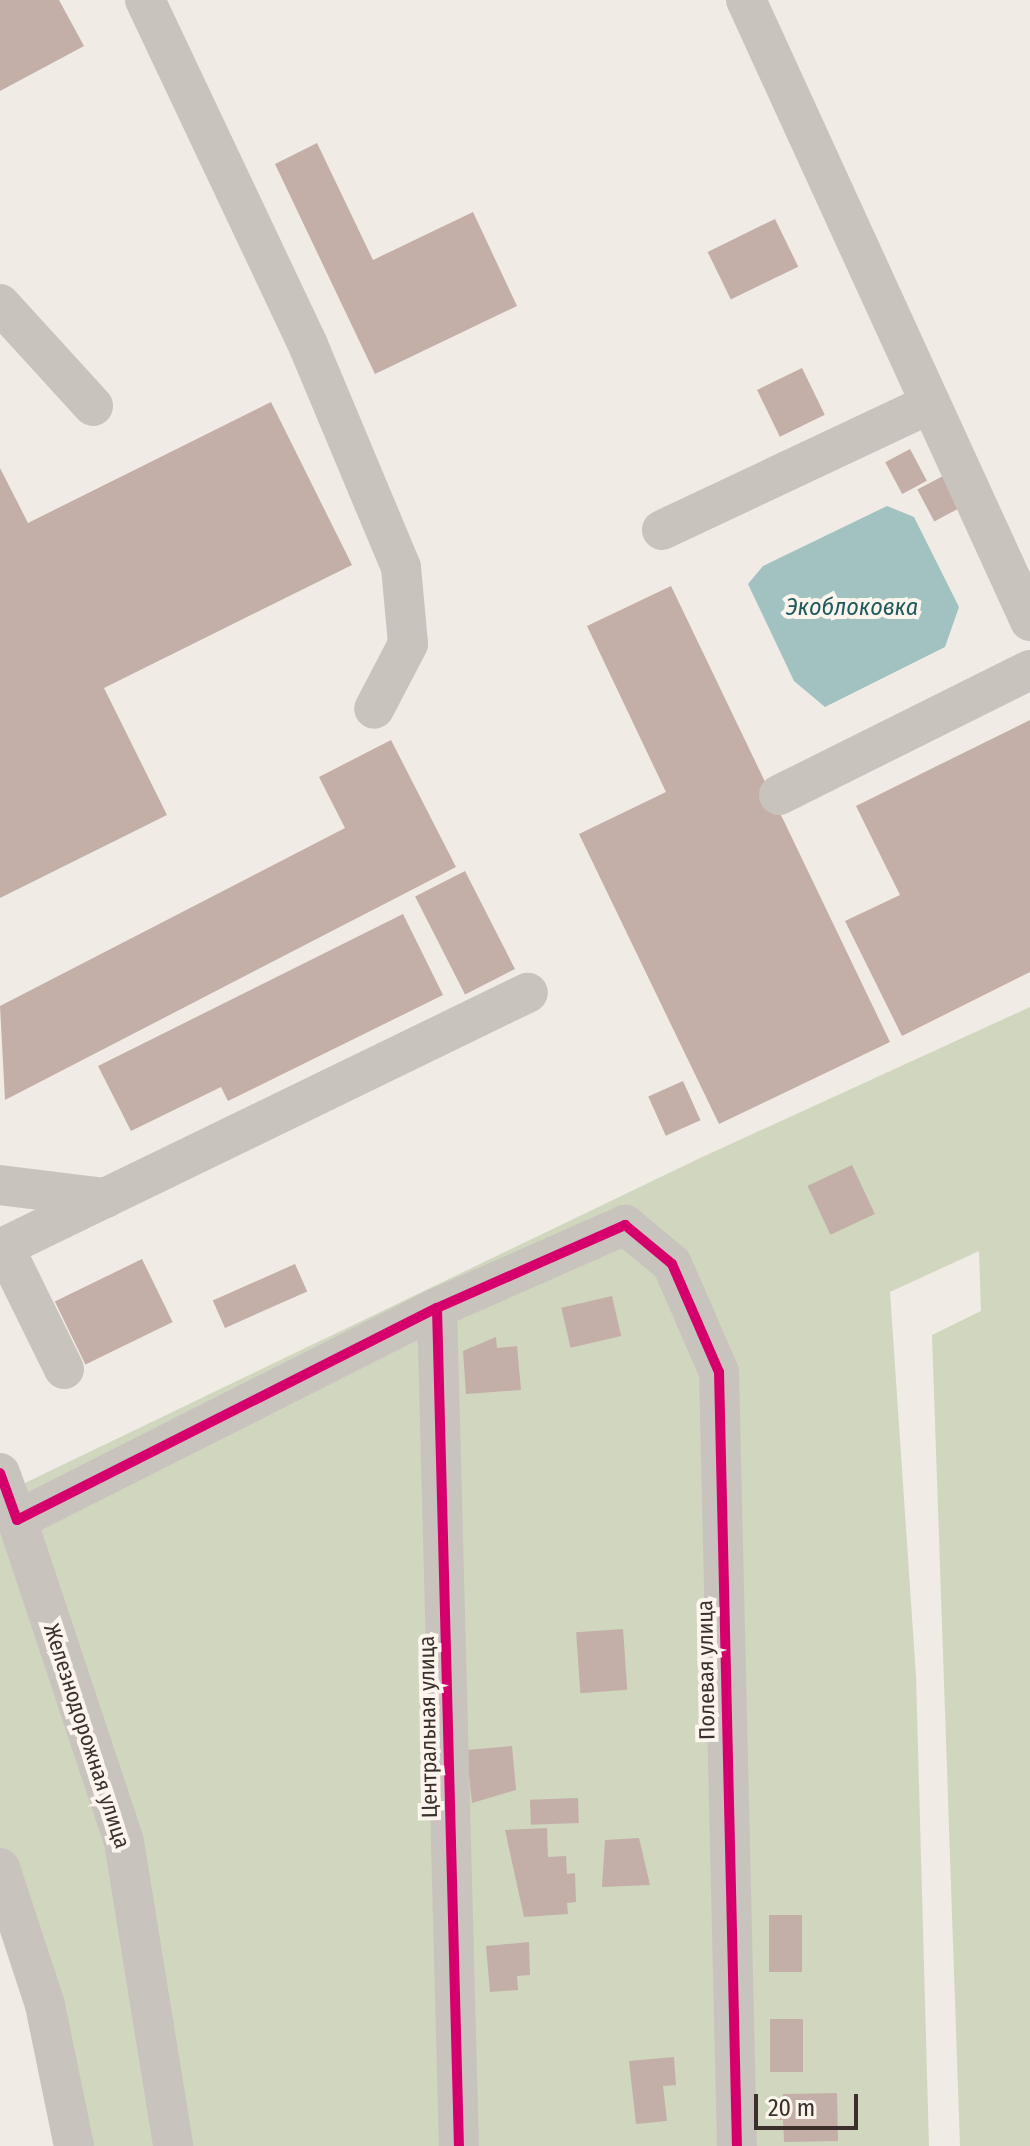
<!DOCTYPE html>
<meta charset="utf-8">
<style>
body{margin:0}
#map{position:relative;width:1030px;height:2146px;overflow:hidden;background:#f0ebe5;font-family:"Fira Sans Condensed",sans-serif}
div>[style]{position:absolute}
.green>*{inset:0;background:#d1d6bf}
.water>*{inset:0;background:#a1c2c1}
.building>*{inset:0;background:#c3afa7;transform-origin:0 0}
.minor>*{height:40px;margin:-20px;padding:0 20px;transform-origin:20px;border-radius:20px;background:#c9c3be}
.cycleway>*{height:10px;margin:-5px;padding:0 5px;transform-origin:5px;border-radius:5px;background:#d6006c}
span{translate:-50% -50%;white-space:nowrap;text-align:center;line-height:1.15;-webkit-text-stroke:8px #fbf5ee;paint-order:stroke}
.street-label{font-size:22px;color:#3b302b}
.water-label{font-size:24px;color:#1f5a5e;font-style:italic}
.scale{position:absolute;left:754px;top:2094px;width:104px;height:36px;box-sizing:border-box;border:4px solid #3b302b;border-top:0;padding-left:10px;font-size:24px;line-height:28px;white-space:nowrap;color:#3b302b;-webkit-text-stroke:6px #fbf5ee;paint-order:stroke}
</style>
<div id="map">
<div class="green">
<i style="clip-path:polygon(1030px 1007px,1030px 2146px,960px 2146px,932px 1335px,981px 1311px,979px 1251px,890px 1292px,916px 1676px,929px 2146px,61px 2146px,0 1886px,0 1495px,698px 1159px)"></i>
</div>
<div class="water">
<i style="clip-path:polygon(887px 506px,914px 517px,959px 607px,945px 647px,825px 707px,794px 681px,748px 584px,763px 566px)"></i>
</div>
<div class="building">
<i style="clip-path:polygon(0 0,59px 0,84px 46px,0 91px)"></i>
<i style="clip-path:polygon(317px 143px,373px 260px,473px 212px,517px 306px,375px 374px,275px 164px)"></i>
<i style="left:775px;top:219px;width:53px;height:75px;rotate:64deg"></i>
<i style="left:802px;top:368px;width:52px;height:50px;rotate:64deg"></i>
<i style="clip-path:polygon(271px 402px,352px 565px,104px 688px,167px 815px,0 898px,0 468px,28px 523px)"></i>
<i style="left:910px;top:449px;width:36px;height:28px;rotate:62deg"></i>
<i style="left:943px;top:476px;width:36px;height:29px;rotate:62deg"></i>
<i style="clip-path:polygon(671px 586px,890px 1042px,719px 1124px,579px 834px,666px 792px,587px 626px)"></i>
<i style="clip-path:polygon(1030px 720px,1030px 972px,902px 1036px,845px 921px,900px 895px,856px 806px)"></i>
<i style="clip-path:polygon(391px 740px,456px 867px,5px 1100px,0 1006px,345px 828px,319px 777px)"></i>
<i style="left:465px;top:871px;width:110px;height:56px;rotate:63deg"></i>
<i style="clip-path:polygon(403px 914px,443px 995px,228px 1101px,221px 1087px,131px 1131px,98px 1066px)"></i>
<i style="left:683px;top:1081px;width:43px;height:38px;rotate:66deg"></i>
<i style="left:852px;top:1165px;width:54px;height:49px;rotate:65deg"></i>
<i style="left:142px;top:1259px;width:70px;height:97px;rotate:64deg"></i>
<i style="left:295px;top:1264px;width:30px;height:90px;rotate:66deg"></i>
<i style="left:612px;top:1296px;width:41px;height:52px;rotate:77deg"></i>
<i style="clip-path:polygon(496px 1337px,497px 1348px,517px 1346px,521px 1390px,466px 1394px,463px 1351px)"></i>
<i style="left:623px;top:1629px;width:61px;height:47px;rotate:86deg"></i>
<i style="clip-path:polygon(512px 1746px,516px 1790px,472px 1803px,466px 1750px)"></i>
<i style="left:578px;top:1798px;width:25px;height:48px;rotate:88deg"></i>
<i style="clip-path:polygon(547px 1828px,548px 1857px,566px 1856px,567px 1874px,575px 1873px,576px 1902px,567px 1903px,568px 1914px,524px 1917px,505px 1830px)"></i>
<i style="clip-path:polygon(639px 1838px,650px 1885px,602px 1887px,605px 1840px)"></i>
<i style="left:802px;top:1915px;width:57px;height:33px;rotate:90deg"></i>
<i style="clip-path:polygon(529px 1942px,530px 1975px,517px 1976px,518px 1990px,490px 1992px,486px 1946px)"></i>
<i style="left:770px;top:2019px;width:33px;height:53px"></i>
<i style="clip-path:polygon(674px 2057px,676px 2085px,663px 2086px,667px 2121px,636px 2124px,629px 2061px)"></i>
<i style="clip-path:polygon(837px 2093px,838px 2141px,784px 2142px,783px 2120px,776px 2120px,783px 2094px)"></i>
</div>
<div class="minor">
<i style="left:145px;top:0;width:382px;rotate:64.7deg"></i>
<i style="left:308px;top:345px;width:241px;rotate:67.3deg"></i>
<i style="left:401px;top:567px;width:77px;rotate:84.8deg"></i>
<i style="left:408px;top:644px;width:73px;rotate:117.6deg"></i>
<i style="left:746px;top:0;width:683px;rotate:65.42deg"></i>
<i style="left:0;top:304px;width:138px;rotate:47.6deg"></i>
<i style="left:662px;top:530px;width:296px;rotate:-25.2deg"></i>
<i style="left:779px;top:795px;width:280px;rotate:-26.5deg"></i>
<i style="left:0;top:1185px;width:106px;rotate:7.1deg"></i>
<i style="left:105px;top:1198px;width:470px;rotate:-25.9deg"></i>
<i style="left:437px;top:1308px;width:838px;rotate:88.5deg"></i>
<i style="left:64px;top:1369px;width:136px;rotate:-116.2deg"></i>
<i style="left:4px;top:1247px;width:112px;rotate:-25.9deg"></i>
<i style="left:0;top:1473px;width:50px;rotate:70.1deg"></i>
<i style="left:17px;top:1520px;width:470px;rotate:-26.8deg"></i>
<i style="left:437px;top:1308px;width:206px;rotate:-23.8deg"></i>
<i style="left:625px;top:1225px;width:61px;rotate:39.7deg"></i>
<i style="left:672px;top:1264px;width:118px;rotate:66.5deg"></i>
<i style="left:719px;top:1372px;width:774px;rotate:88.67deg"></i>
<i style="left:17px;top:1520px;width:339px;rotate:71.6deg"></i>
<i style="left:124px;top:1842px;width:308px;rotate:80.8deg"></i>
<i style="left:0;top:1868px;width:144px;rotate:71.8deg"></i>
<i style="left:45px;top:2005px;width:144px;rotate:78.4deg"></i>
</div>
<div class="cycleway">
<i style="left:437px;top:1308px;width:838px;rotate:88.5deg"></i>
<i style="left:0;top:1473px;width:50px;rotate:70.1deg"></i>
<i style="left:17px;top:1520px;width:470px;rotate:-26.8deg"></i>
<i style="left:437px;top:1308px;width:206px;rotate:-23.8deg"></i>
<i style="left:625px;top:1225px;width:61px;rotate:39.7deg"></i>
<i style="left:672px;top:1264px;width:118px;rotate:66.5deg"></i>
<i style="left:719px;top:1372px;width:774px;rotate:88.67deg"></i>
</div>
<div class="street-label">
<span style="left:706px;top:1670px;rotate:-91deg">Полевая улица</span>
<span style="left:428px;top:1727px;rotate:-91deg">Центральная улица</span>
<span style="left:87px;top:1736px;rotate:72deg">Железнодорожная улица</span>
</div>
<div class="water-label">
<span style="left:852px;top:608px">Экоблоковка</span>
</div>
<div class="scale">20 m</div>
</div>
